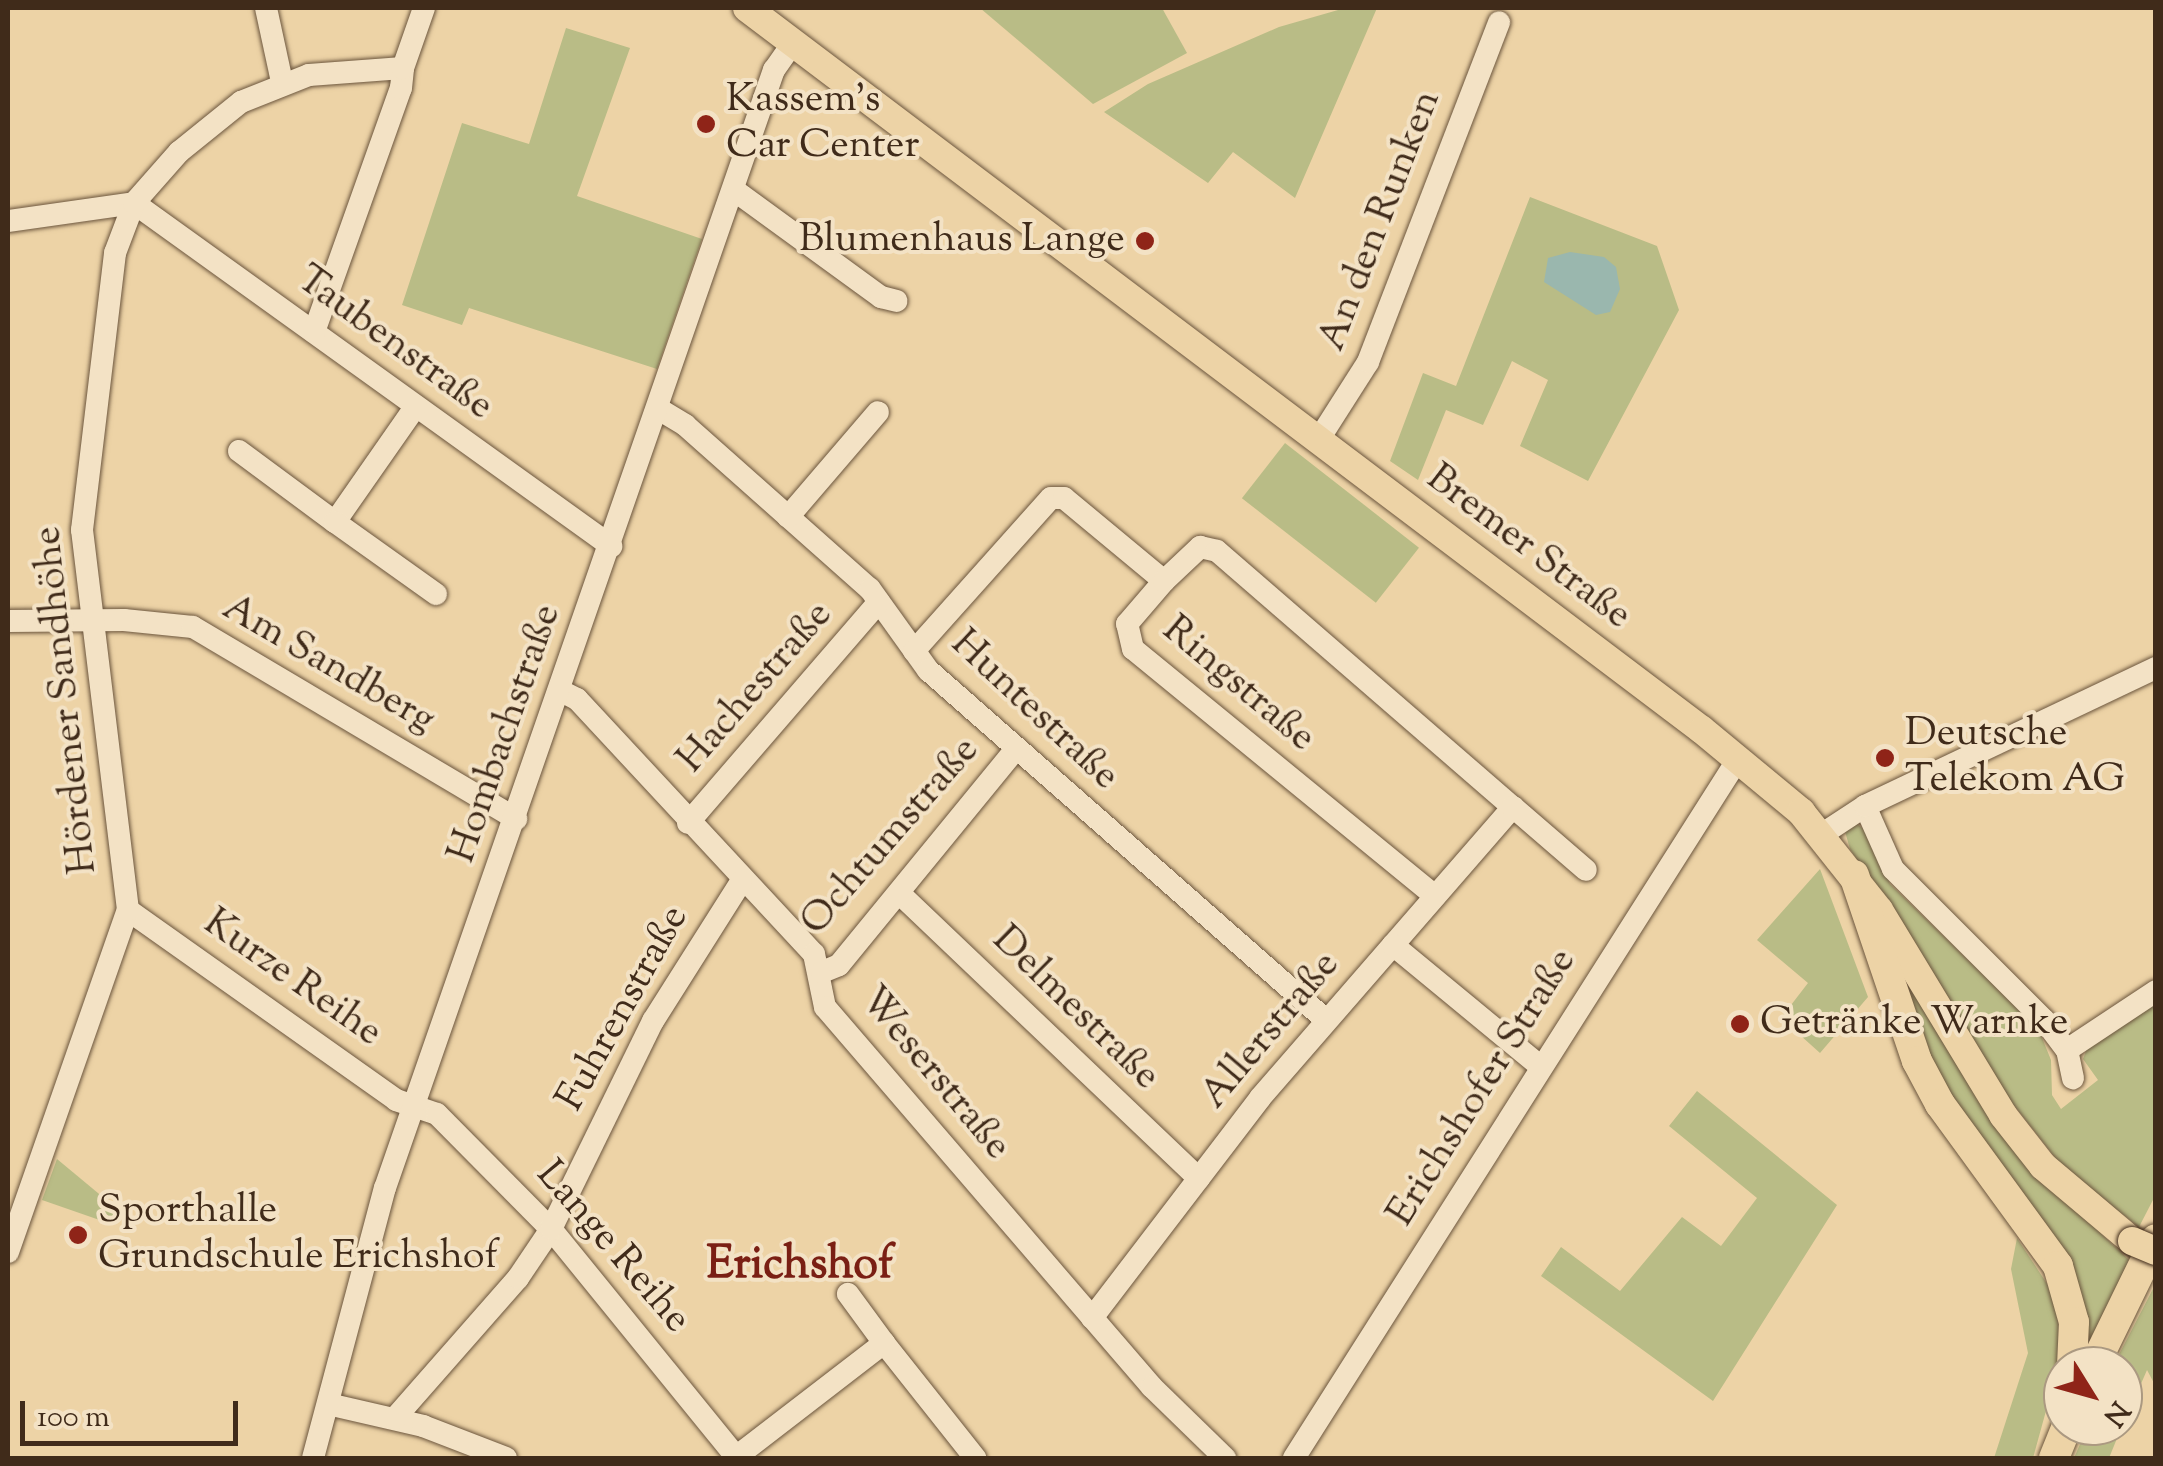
<!DOCTYPE html>
<meta charset="utf-8">
<style>
body{margin:0}
#map{position:relative;width:2163px;height:1466px;overflow:hidden;background:#edd3a6;font-family:"Sorts Mill Goudy",serif}
div>[style]{position:absolute}
.green>*{inset:0;background:#b9bc86;transform-origin:0 0}
.water>*{inset:0;background:#9ab7ae}
.roads{filter:drop-shadow(0 0 2px #6b553d) drop-shadow(0 0 2px #6b553d)}
.minor>*{height:22px;margin:-11px;padding:0 11px;transform-origin:11px;border-radius:11px;background:#f3e2c5}
.major>*{height:28px;margin:-14px;padding:0 14px;transform-origin:14px;border-radius:14px;background:#edd3a6}
.highway>*{height:30px;margin:-15px;padding:0 15px;transform-origin:15px;border-radius:15px;background:#edd3a6}
.bridges{filter:drop-shadow(0 0 2px #402b1a) drop-shadow(0 0 2px #402b1a)}
.major-bridge>*{height:28px;margin:-14px;padding:0 14px;transform-origin:14px;border-radius:14px;background:#edd3a6}
.dots>*{width:28px;height:28px;translate:-50% -50%;box-sizing:border-box;border:5px solid #f3e2c5;border-radius:50%}
span{translate:-50% -50%;white-space:nowrap;text-align:center;line-height:1.15;-webkit-text-stroke:8px #f3e2c5;paint-order:stroke}
.poi-label{font-size:40px;color:#402b1a}
.left{translate:0 -50%;text-align:left}
.right{translate:-100% -50%;text-align:right}
.street-label{font-size:40px;color:#402b1a}
.quarter-label{font-size:45px;color:#7a1f14;font-weight:700}
.frame{position:absolute;inset:0;border:10px solid #402b1a;pointer-events:none}
.north{position:absolute;left:2043px;top:1346px;width:100px;height:100px;box-sizing:border-box;background:#f3e2c5;border:2px solid #ab9981;border-radius:50%;rotate:127deg;font-size:28px;font-weight:700;line-height:40px;text-align:center;color:#402b1a}
.north::after{content:'';display:block;margin:auto;width:35px;height:45px;background:#8f2418;clip-path:polygon(50% 0,100% 100%,50% 72%,0 100%)}
.scale{position:absolute;left:20px;top:1401px;width:218px;height:45px;box-sizing:border-box;border:5px solid #402b1a;border-top:0;padding-left:12px;font-size:30px;line-height:35px;white-space:nowrap;color:#402b1a;-webkit-text-stroke:8px #f3e2c5;paint-order:stroke}
</style>
<div id="map">
<div class="green">
<i style="clip-path:polygon(980px 8px,1162px 8px,1187px 53px,1093px 104px)"></i>
<i style="clip-path:polygon(1345px 8px,1377px 8px,1295px 198px,1233px 152px,1208px 183px,1104px 112px,1148px 84px,1279px 27px)"></i>
<i style="clip-path:polygon(566px 28px,630px 48px,577px 196px,702px 239px,657px 369px,469px 308px,462px 325px,402px 305px,462px 123px,529px 144px)"></i>
<i style="clip-path:polygon(1530px 197px,1657px 246px,1679px 310px,1588px 481px,1520px 446px,1548px 380px,1512px 361px,1483px 425px,1446px 410px,1418px 480px,1390px 461px,1423px 373px,1456px 386px)"></i>
<i style="left:1285px;top:443px;width:170px;height:70px;rotate:38deg"></i>
<i style="clip-path:polygon(1857px 824px,1868px 832px,1890px 884px,2038px 1028px,2051px 1060px,2052px 1095px,2061px 1109px,2098px 1080px,2083px 1059px,2089px 1043px,2155px 999px,2155px 1196px,2139px 1227px,2064px 1169px,2010px 1100px,1850px 849px,1844px 828px)"></i>
<i style="clip-path:polygon(1820px 869px,1868px 997px,1820px 1053px,1781px 1018px,1808px 983px,1757px 940px)"></i>
<i style="clip-path:polygon(1878px 929px,1967px 1082px,2022px 1159px,2129px 1260px,2080px 1366px,2080px 1335px,1954px 1113px)"></i>
<i style="clip-path:polygon(1697px 1091px,1837px 1205px,1713px 1401px,1541px 1276px,1561px 1247px,1620px 1291px,1682px 1217px,1721px 1246px,1757px 1198px,1669px 1126px)"></i>
<i style="clip-path:polygon(57px 1159px,116px 1208px,111px 1224px,42px 1200px)"></i>
<i style="clip-path:polygon(2017px 1238px,2059px 1302px,2065px 1342px,2033px 1458px,1994px 1458px,2028px 1353px,2011px 1269px)"></i>
<i style="clip-path:polygon(2155px 1285px,2155px 1385px,2147px 1370px,2123px 1425px,2123px 1366px,2113px 1366px)"></i>
<i style="clip-path:polygon(2088px 1426px,2122px 1426px,2109px 1458px,2074px 1458px)"></i>
</div>
<div class="water">
<i style="clip-path:polygon(1570px 252px,1604px 257px,1616px 267px,1620px 289px,1610px 312px,1596px 315px,1544px 282px,1548px 258px)"></i>
</div>
<div class="roads">
<div class="minor">
<i style="left:266px;top:8px;width:76px;rotate:77.8deg"></i>
<i style="left:734px;top:190px;width:182px;rotate:36.1deg"></i>
<i style="left:881px;top:297px;width:16px;rotate:14deg"></i>
<i style="left:8px;top:221px;width:127px;rotate:-8.1deg"></i>
<i style="left:134px;top:203px;width:588px;rotate:35.72deg"></i>
<i style="left:314px;top:332px;width:259px;rotate:-70.4deg"></i>
<i style="left:401px;top:88px;width:20px;rotate:-84deg"></i>
<i style="left:657px;top:408px;width:33px;rotate:31deg"></i>
<i style="left:685px;top:425px;width:247px;rotate:41.6deg"></i>
<i style="left:870px;top:589px;width:100px;rotate:54.4deg"></i>
<i style="left:928px;top:670px;width:530px;rotate:41.33deg"></i>
<i style="left:1319px;top:439px;width:91px;rotate:-57.5deg"></i>
<i style="left:1368px;top:362px;width:364px;rotate:-68.9deg"></i>
<i style="left:239px;top:451px;width:119px;rotate:36.5deg"></i>
<i style="left:335px;top:522px;width:141px;rotate:-55.1deg"></i>
<i style="left:788px;top:517px;width:138px;rotate:-49.4deg"></i>
<i style="left:335px;top:522px;width:124px;rotate:35.5deg"></i>
<i style="left:8px;top:621px;width:116px;rotate:-0.5deg"></i>
<i style="left:124px;top:620px;width:69px;rotate:5.8deg"></i>
<i style="left:193px;top:627px;width:376px;rotate:30.7deg"></i>
<i style="left:914px;top:651px;width:205px;rotate:-48.2deg"></i>
<i style="left:1051px;top:498px;width:13px"></i>
<i style="left:1064px;top:498px;width:130px;rotate:39.7deg"></i>
<i style="left:561px;top:691px;width:18px;rotate:27deg"></i>
<i style="left:577px;top:699px;width:348px;rotate:47.1deg"></i>
<i style="left:814px;top:954px;width:54px;rotate:78.3deg"></i>
<i style="left:825px;top:1007px;width:501px;rotate:49.29deg"></i>
<i style="left:1152px;top:1387px;width:102px;rotate:44.2deg"></i>
<i style="left:1865px;top:806px;width:69px;rotate:66deg"></i>
<i style="left:1893px;top:869px;width:214px;rotate:45deg"></i>
<i style="left:2044px;top:1020px;width:38px;rotate:53deg"></i>
<i style="left:2067px;top:1050px;width:29px;rotate:78deg"></i>
<i style="left:688px;top:823px;width:292px;rotate:-49.2deg"></i>
<i style="left:1821px;top:835px;width:53px;rotate:-33.4deg"></i>
<i style="left:1865px;top:806px;width:322px;rotate:-25.4deg"></i>
<i style="left:899px;top:893px;width:414px;rotate:43.6deg"></i>
<i style="left:1435px;top:896px;width:390px;rotate:-140.7deg"></i>
<i style="left:1133px;top:649px;width:26px;rotate:-103deg"></i>
<i style="left:1127px;top:624px;width:57px;rotate:-49.3deg"></i>
<i style="left:1164px;top:581px;width:50px;rotate:-43.4deg"></i>
<i style="left:1200px;top:547px;width:17px;rotate:13deg"></i>
<i style="left:1217px;top:551px;width:391px;rotate:40.9deg"></i>
<i style="left:128px;top:910px;width:329px;rotate:35.3deg"></i>
<i style="left:396px;top:1100px;width:43px;rotate:18.9deg"></i>
<i style="left:437px;top:1114px;width:162px;rotate:45.3deg"></i>
<i style="left:551px;top:1229px;width:295px;rotate:50.9deg"></i>
<i style="left:1393px;top:945px;width:183px;rotate:-49deg"></i>
<i style="left:1513px;top:807px;width:96px;rotate:40.8deg"></i>
<i style="left:822px;top:972px;width:18px;rotate:-22deg"></i>
<i style="left:839px;top:965px;width:279px;rotate:-50.7deg"></i>
<i style="left:2067px;top:1050px;width:107px;rotate:-33.5deg"></i>
<i style="left:8px;top:1252px;width:362px;rotate:-70.7deg"></i>
<i style="left:128px;top:910px;width:383px;rotate:-96.9deg"></i>
<i style="left:82px;top:530px;width:279px;rotate:-83.2deg"></i>
<i style="left:115px;top:253px;width:53px;rotate:-69.2deg"></i>
<i style="left:134px;top:203px;width:68px;rotate:-48.6deg"></i>
<i style="left:179px;top:152px;width:80px;rotate:-38.9deg"></i>
<i style="left:241px;top:102px;width:73px;rotate:-21.7deg"></i>
<i style="left:309px;top:75px;width:94px;rotate:-4.3deg"></i>
<i style="left:403px;top:68px;width:64px;rotate:-70.7deg"></i>
<i style="left:1092px;top:1318px;width:277px;rotate:-52.6deg"></i>
<i style="left:1260px;top:1098px;width:203px;rotate:-49deg"></i>
<i style="left:1393px;top:945px;width:190px;rotate:39.5deg"></i>
<i style="left:884px;top:1343px;width:147px;rotate:51.6deg"></i>
<i style="left:328px;top:1404px;width:98px;rotate:13deg"></i>
<i style="left:423px;top:1426px;width:89px;rotate:21.1deg"></i>
<i style="left:395px;top:1418px;width:186px;rotate:-48.7deg"></i>
<i style="left:518px;top:1278px;width:59px;rotate:-56deg"></i>
<i style="left:551px;top:1229px;width:232px;rotate:-63.9deg"></i>
<i style="left:653px;top:1021px;width:165px;rotate:-57.7deg"></i>
<i style="left:736px;top:1457px;width:187px;rotate:-37.6deg"></i>
<i style="left:884px;top:1343px;width:61px;rotate:-126.3deg"></i>
<i style="left:313px;top:1458px;width:279px;rotate:-75.1deg"></i>
<i style="left:385px;top:1188px;width:1184px;rotate:-70.82deg"></i>
<i style="left:774px;top:70px;width:33px;rotate:-55deg"></i>
<i style="left:1294px;top:1458px;width:828px;rotate:-57.58deg"></i>
</div>
<div class="major">
<i style="left:747px;top:8px;width:1197px;rotate:37.09deg"></i>
<i style="left:1702px;top:730px;width:129px;rotate:39.6deg"></i>
<i style="left:1801px;top:812px;width:125px;rotate:51.5deg"></i>
<i style="left:1879px;top:910px;width:240px;rotate:58.8deg"></i>
<i style="left:2003px;top:1115px;width:65px;rotate:51.9deg"></i>
<i style="left:2043px;top:1166px;width:116px;rotate:40.1deg"></i>
</div>
<div class="highway">
<i style="left:1854px;top:875px;width:196px;rotate:71.3deg"></i>
<i style="left:1917px;top:1061px;width:49px;rotate:61.9deg"></i>
<i style="left:1940px;top:1104px;width:200px;rotate:53.9deg"></i>
<i style="left:2058px;top:1266px;width:58px;rotate:74.1deg"></i>
<i style="left:2074px;top:1322px;width:44px;rotate:92.6deg"></i>
<i style="left:2094px;top:1366px;width:141px;rotate:-64deg"></i>
<i style="left:2054px;top:1458px;width:35px;rotate:-68deg"></i>
</div>
</div>
<div class="bridges">
<div class="major-bridge">
<i style="left:2132px;top:1241px;width:26px;rotate:23deg"></i>
</div>
</div>
<div class="dots">
<i style="left:706px;top:124px;background:#8f2418"></i>
<i style="left:1145px;top:241px;background:#8f2418"></i>
<i style="left:1885px;top:758px;background:#8f2418"></i>
<i style="left:1740px;top:1024px;background:#8f2418"></i>
<i style="left:78px;top:1235px;background:#8f2418"></i>
</div>
<div class="poi-label">
<span class="left" style="left:726px;top:124px">Kassem's<br>Car Center</span>
<span class="right" style="left:1125px;top:241px">Blumenhaus Lange</span>
<span class="left" style="left:1905px;top:758px">Deutsche<br>Telekom AG</span>
<span class="left" style="left:1760px;top:1024px">Getränke Warnke</span>
<span class="left" style="left:98px;top:1235px">Sporthalle<br>Grundschule Erichshof</span>
</div>
<div class="street-label">
<span style="left:1381px;top:221px;rotate:-69deg">An den Runken</span>
<span style="left:394px;top:344px;rotate:36deg">Taubenstraße</span>
<span style="left:1528px;top:548px;rotate:37deg">Bremer Straße</span>
<span style="left:328px;top:665px;rotate:30deg">Am Sandberg</span>
<span style="left:1238px;top:685px;rotate:40deg">Ringstraße</span>
<span style="left:756px;top:688px;rotate:-49deg">Hachestraße</span>
<span style="left:67px;top:700px;rotate:-96deg">Hördener Sandhöhe</span>
<span style="left:1034px;top:711px;rotate:43deg">Huntestraße</span>
<span style="left:506px;top:734px;rotate:-71deg">Hombachstraße</span>
<span style="left:891px;top:837px;rotate:-49deg">Ochtumstraße</span>
<span style="left:292px;top:979px;rotate:35deg">Kurze Reihe</span>
<span style="left:624px;top:1009px;rotate:-61deg">Fuhrenstraße</span>
<span style="left:1075px;top:1009px;rotate:44deg">Delmestraße</span>
<span style="left:1271px;top:1031px;rotate:-50deg">Allerstraße</span>
<span style="left:934px;top:1074px;rotate:50deg">Weserstraße</span>
<span style="left:1483px;top:1088px;rotate:-58deg">Erichshofer Straße</span>
<span style="left:612px;top:1248px;rotate:49deg">Lange Reihe</span>
</div>
<div class="quarter-label">
<span style="left:800px;top:1267px">Erichshof</span>
</div>
<div class="frame"></div>
<div class="north">N</div>
<div class="scale">100 m</div>
</div>
